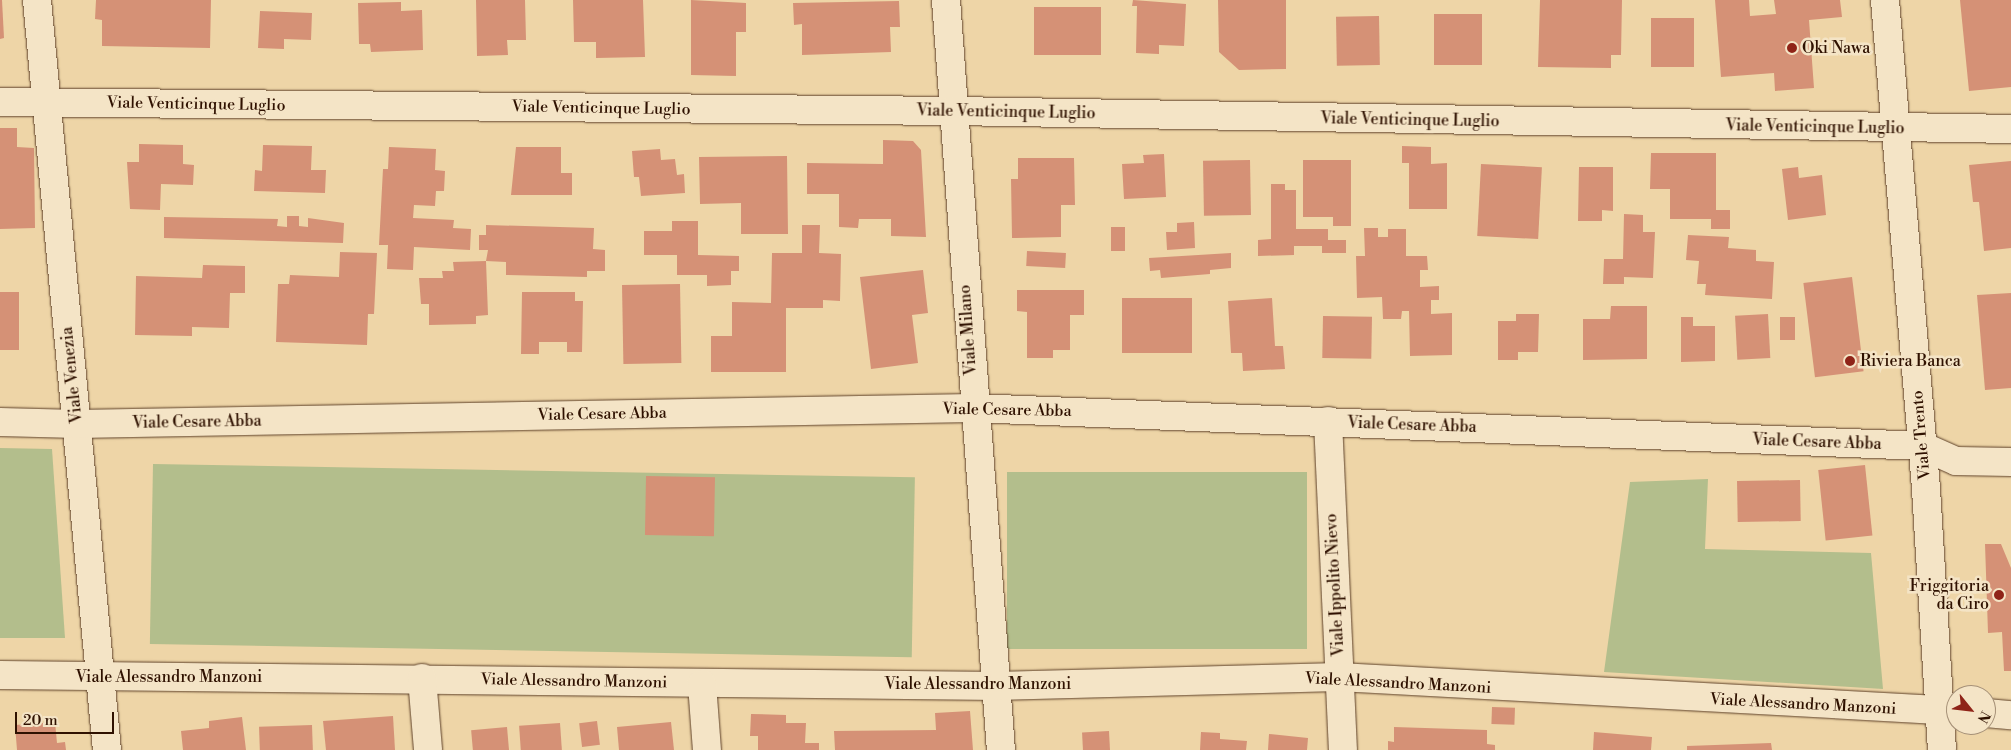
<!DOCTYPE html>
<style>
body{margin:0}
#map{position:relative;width:2011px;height:750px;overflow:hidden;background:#eed5a7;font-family:"Libre Bodoni",serif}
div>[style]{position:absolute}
.green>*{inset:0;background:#b3be8c;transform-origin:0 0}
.building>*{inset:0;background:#d59176;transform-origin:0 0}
.roads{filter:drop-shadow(0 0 1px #5f422a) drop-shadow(0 0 1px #5f422a)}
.minor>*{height:28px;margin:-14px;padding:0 14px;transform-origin:14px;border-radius:14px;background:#f4e4c6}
.dots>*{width:14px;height:14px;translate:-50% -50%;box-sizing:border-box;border:2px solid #f4e4c6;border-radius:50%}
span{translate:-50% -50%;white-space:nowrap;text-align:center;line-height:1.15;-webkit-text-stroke:5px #f4e4c6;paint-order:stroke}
.poi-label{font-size:16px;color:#2f1100}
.left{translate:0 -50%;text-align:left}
.right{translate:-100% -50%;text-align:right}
.street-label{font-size:16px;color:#2f1100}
.north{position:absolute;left:1946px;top:685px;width:50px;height:50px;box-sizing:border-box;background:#f4e4c6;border:1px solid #a59077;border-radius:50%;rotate:119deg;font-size:14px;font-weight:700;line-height:20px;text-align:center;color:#2f1100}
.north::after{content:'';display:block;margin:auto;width:18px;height:22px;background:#8f2418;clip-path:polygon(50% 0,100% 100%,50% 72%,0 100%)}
.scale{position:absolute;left:15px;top:712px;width:99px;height:22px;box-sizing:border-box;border:2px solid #2f1100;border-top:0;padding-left:6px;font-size:15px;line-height:18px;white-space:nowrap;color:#2f1100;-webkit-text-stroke:4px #f4e4c6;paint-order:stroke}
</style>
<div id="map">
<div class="green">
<i style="clip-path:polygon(0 448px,52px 449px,65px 638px,0 638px)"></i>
<i style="left:153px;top:464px;width:762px;height:180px;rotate:1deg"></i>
<i style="left:1307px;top:472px;width:177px;height:300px;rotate:90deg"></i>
<i style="clip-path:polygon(1708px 479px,1705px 549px,1871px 553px,1883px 689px,1604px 672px,1630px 482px)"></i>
</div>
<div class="building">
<i style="clip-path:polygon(0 0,2px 0,4px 38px,0 39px)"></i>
<i style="clip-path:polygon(96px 0,211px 0,210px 48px,102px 46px,102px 20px,95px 19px)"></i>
<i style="clip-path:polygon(476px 0,525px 0,526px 40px,507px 40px,508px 55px,477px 56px)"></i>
<i style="clip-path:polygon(573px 0,643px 0,645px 57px,596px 58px,596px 42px,574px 42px)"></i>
<i style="clip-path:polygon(691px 0,746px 3px,746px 32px,736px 32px,736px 76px,691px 75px)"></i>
<i style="clip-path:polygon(1133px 0,1186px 4px,1184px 46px,1159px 45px,1159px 54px,1136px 53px,1137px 6px,1132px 6px)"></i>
<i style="clip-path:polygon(1218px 0,1286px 0,1286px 69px,1239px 70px,1219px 52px)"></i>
<i style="clip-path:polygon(1540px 0,1622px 0,1621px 55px,1611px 55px,1611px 68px,1538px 67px)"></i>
<i style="clip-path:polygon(1715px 0,1749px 0,1750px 16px,1776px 14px,1774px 0,1840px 0,1842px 17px,1809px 20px,1814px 88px,1775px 91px,1774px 73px,1721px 77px)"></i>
<i style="clip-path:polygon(1960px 0,2011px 0,2011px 87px,1969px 91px)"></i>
<i style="clip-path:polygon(899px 1px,900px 27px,890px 27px,891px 52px,802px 55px,802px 24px,794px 25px,793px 3px)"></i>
<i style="clip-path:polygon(401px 2px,401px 11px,422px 10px,423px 50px,371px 52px,370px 44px,359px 44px,358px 3px)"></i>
<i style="left:1034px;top:7px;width:67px;height:48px"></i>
<i style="clip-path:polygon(260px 11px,312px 13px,311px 40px,284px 39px,284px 49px,258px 48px)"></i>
<i style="left:1434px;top:14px;width:48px;height:51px"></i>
<i style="left:1379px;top:16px;width:49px;height:43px;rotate:89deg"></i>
<i style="left:1651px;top:18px;width:43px;height:49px"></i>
<i style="clip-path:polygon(0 128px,17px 128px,17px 147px,34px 148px,35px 228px,0 229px)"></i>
<i style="clip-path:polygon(883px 140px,913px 141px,921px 150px,926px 237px,891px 236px,891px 219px,859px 219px,858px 228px,839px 227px,839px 194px,807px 194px,807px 163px,883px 164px)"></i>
<i style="clip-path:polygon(139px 144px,183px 145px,183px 164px,194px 165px,193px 185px,161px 184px,160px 210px,130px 209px,127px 162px,139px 162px)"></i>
<i style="clip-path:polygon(263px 145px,312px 146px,311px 170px,326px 170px,325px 193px,254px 191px,255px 170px,262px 171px)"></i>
<i style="clip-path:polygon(1402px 146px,1431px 147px,1431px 164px,1447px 163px,1447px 209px,1409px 209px,1409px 163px,1402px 163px)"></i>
<i style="clip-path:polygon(389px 147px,436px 149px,435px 170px,445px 171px,444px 191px,436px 191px,435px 206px,414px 205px,413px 218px,454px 220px,453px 228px,471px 229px,470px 250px,414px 247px,413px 270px,387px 269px,388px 245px,379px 245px,383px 169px,388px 169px)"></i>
<i style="clip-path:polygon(516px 147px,561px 147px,561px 173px,572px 173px,572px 195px,511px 195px)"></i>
<i style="clip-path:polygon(660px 149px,661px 160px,675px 159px,677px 175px,684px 174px,685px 193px,641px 196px,639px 177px,634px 177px,632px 151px)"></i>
<i style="clip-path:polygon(1651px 153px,1716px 153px,1716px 210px,1730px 210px,1730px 229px,1711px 229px,1711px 219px,1670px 219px,1670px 189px,1650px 189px)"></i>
<i style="clip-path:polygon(1164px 154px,1166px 197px,1124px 199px,1122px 164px,1144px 163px,1143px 155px)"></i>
<i style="clip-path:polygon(787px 156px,788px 234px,741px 234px,741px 203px,700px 204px,699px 157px)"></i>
<i style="clip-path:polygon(1018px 158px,1074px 158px,1075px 205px,1061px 205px,1061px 237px,1012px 238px,1011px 179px,1018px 179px)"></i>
<i style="left:1250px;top:160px;width:55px;height:47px;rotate:89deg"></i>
<i style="clip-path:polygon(1303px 160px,1351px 160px,1351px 226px,1333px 226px,1333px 217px,1303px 217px)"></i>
<i style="clip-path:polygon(2011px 161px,2011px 248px,1984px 251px,1979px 202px,1973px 202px,1969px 165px)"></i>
<i style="left:1481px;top:164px;width:61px;height:72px;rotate:3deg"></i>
<i style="clip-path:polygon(1579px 167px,1613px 167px,1613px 211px,1602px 210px,1602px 221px,1578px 221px)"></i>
<i style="clip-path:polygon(1798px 167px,1799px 178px,1822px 175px,1826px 215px,1788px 220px,1782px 169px)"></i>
<i style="clip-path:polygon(1271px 184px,1285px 184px,1285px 190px,1296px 190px,1296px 229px,1328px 229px,1328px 240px,1346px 240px,1346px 253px,1322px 253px,1322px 246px,1294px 246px,1294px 255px,1258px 256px,1258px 240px,1271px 239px)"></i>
<i style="clip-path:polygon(1624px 214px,1643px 215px,1643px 232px,1655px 232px,1653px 278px,1624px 277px,1624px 284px,1603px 284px,1604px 259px,1623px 259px)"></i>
<i style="clip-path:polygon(287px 216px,299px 216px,299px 226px,308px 227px,308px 218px,344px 223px,343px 243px,164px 238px,164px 217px,278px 219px,277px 226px,287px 227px)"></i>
<i style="clip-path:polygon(672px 221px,698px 221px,698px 255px,739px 256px,739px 271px,731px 271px,731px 285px,707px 286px,707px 275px,677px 275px,677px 255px,644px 255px,644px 231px,672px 231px)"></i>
<i style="clip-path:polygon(1194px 222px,1195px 248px,1167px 250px,1166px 232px,1177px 232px,1177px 223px)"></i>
<i style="clip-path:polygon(486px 225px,594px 228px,593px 249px,605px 250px,605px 271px,587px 271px,587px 277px,506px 275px,506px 262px,486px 261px,488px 315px,476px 316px,476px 324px,429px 325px,429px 304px,421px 304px,419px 278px,443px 278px,442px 271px,454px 271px,453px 262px,486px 261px,488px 250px,479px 250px,479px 235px,486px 235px)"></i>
<i style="clip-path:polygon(802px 225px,820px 225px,819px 253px,841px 254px,840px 301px,823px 300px,823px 308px,786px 308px,786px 372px,711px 372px,711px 336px,732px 336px,732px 302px,771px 303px,772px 253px,802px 253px)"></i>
<i style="left:1111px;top:227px;width:14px;height:24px"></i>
<i style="clip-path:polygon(1364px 228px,1378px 228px,1378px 237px,1388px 237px,1388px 229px,1406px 229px,1406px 256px,1427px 256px,1428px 270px,1420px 270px,1420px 287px,1439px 286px,1439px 300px,1431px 300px,1431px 314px,1452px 313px,1452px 355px,1410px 356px,1409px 311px,1402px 311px,1401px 319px,1383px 319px,1382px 297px,1357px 298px,1356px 256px,1365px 256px)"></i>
<i style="clip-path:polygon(1688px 235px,1729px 237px,1728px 248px,1756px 250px,1756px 261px,1774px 262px,1772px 299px,1705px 295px,1706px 284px,1697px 284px,1699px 261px,1686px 260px)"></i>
<i style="left:1027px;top:251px;width:39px;height:15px;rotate:3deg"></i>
<i style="clip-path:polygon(340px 252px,377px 253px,374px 314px,368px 314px,367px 345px,276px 342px,278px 284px,289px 284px,290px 275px,339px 277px)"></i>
<i style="clip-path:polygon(1231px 253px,1231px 268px,1210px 270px,1210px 274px,1161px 278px,1160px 270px,1150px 271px,1149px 258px)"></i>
<i style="clip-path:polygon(203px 265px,245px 266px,245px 293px,230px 293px,229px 328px,192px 327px,192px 336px,135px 335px,136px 276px,202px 278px)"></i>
<i style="clip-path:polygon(923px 270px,928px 313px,912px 315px,918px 363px,871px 369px,860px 277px)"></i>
<i style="left:1852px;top:277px;width:95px;height:49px;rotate:83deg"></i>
<i style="left:680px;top:284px;width:79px;height:58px;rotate:89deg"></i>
<i style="clip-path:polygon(1017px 290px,1084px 290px,1084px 315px,1070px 315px,1070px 350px,1053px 350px,1053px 358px,1027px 358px,1027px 312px,1017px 311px)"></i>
<i style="left:0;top:292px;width:19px;height:58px"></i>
<i style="clip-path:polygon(522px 292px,575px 292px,575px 301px,583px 301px,582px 352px,567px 352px,567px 342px,539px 342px,539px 354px,521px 354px)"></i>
<i style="clip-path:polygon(2011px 293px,2011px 388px,1985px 390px,1977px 295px)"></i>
<i style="left:1122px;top:298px;width:70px;height:55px"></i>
<i style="clip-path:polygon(1272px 298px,1275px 346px,1283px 346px,1285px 369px,1243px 371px,1242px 353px,1231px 353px,1228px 301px)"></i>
<i style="clip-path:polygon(1611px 306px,1647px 306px,1647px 359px,1583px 360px,1583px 319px,1610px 319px)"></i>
<i style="clip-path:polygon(1516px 314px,1539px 314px,1538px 352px,1518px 352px,1518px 360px,1498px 360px,1498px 321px,1516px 321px)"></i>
<i style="left:1768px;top:314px;width:44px;height:33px;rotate:87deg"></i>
<i style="left:1323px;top:316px;width:49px;height:42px;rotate:1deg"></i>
<i style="clip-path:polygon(1681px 317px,1693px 317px,1693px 326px,1715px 326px,1715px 361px,1681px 362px)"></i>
<i style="left:1780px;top:317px;width:15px;height:23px"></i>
<i style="left:1865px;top:465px;width:71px;height:47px;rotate:84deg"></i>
<i style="left:646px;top:476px;width:69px;height:59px;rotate:1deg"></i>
<i style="left:1800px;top:480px;width:41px;height:63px;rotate:89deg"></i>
<i style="clip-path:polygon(1985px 544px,2001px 544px,2011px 568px,2011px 671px,2004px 671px,2002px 632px,1988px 633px)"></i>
<i style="left:1492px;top:707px;width:23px;height:17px;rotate:2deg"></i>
<i style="clip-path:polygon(970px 711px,973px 750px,835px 750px,834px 731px,936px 730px,935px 713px)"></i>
<i style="clip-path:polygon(751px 714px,786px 715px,786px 723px,806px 723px,805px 743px,819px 743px,819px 750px,758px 750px,758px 736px,750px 736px)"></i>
<i style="clip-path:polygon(393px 716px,395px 750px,326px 750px,323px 721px)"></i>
<i style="clip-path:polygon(242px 717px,246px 750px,183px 750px,181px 731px,209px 728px,209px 721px)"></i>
<i style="left:597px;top:721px;width:24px;height:18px;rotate:83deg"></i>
<i style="clip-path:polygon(55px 722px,57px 743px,65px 742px,66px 750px,17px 750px,15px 725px)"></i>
<i style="clip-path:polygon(671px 722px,674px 750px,619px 750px,617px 727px)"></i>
<i style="left:560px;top:723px;width:27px;height:41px;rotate:86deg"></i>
<i style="left:312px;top:725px;width:25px;height:53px;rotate:88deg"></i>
<i style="left:507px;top:727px;width:23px;height:36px;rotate:85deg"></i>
<i style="clip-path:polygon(1394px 727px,1487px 730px,1487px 744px,1495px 745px,1495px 750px,1388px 750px,1388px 741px,1394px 742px)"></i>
<i style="left:1109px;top:731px;width:19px;height:27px;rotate:87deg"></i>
<i style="clip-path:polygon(1201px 732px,1220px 733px,1220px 739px,1247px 741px,1246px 750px,1200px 750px)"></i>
<i style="clip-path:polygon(1594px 732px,1652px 737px,1651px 750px,1593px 750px)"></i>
<i style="clip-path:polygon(1269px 734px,1308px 738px,1307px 750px,1268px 750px)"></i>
<i style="clip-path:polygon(1771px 743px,1772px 750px,1687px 750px,1687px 746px)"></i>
</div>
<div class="roads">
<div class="minor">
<i style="left:37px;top:0;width:753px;rotate:84.67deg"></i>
<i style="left:946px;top:0;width:752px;rotate:85.81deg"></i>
<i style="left:1885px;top:0;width:491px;rotate:85.2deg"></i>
<i style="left:1926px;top:489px;width:261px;rotate:86.5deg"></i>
<i style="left:0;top:102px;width:952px;rotate:0.54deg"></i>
<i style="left:952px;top:111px;width:1059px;rotate:0.97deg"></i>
<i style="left:1328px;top:421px;width:329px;rotate:87.4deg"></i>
<i style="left:0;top:422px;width:77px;rotate:1.5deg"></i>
<i style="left:77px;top:424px;width:896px;rotate:-1.02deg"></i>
<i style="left:973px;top:408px;width:950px;rotate:2.29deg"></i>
<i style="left:1922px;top:446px;width:37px;rotate:24deg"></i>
<i style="left:1956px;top:461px;width:55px;rotate:1deg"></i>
<i style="left:0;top:675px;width:998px;rotate:0.63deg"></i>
<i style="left:998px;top:686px;width:341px;rotate:-1.5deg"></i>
<i style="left:1339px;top:677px;width:618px;rotate:3.15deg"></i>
<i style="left:422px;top:678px;width:72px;rotate:85.2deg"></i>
<i style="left:702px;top:684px;width:66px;rotate:85.7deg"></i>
<i style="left:1986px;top:713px;width:25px;rotate:5deg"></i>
</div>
</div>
<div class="dots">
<i style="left:1792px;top:48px;background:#8f2418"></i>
<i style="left:1850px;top:361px;background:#8f2418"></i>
<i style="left:1999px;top:595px;background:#8f2418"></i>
</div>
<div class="poi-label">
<span class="left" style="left:1802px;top:48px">Oki Nawa</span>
<span class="left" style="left:1860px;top:361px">Riviera Banca</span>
<span class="right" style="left:1989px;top:595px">Friggitoria<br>da Ciro</span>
</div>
<div class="street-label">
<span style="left:196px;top:104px;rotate:1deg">Viale Venticinque Luglio</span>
<span style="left:601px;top:108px;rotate:1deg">Viale Venticinque Luglio</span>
<span style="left:1006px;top:112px;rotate:1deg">Viale Venticinque Luglio</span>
<span style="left:1410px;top:120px;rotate:1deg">Viale Venticinque Luglio</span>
<span style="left:1815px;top:127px;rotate:1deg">Viale Venticinque Luglio</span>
<span style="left:968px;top:330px;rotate:-94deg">Viale Milano</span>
<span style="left:72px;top:375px;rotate:-96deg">Viale Venezia</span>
<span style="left:1007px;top:410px;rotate:1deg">Viale Cesare Abba</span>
<span style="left:602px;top:414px;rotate:-1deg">Viale Cesare Abba</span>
<span style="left:197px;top:422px;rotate:-1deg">Viale Cesare Abba</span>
<span style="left:1412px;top:425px;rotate:2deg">Viale Cesare Abba</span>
<span style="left:1921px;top:435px;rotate:-95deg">Viale Trento</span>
<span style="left:1817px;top:442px;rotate:2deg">Viale Cesare Abba</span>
<span style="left:1335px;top:585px;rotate:-93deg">Viale Ippolito Nievo</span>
<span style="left:169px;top:677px">Viale Alessandro Manzoni</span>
<span style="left:574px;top:681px;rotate:1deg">Viale Alessandro Manzoni</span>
<span style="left:1398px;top:683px;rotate:3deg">Viale Alessandro Manzoni</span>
<span style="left:978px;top:684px">Viale Alessandro Manzoni</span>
<span style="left:1803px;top:704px;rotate:3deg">Viale Alessandro Manzoni</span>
</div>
<div class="north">N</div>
<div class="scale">20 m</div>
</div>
